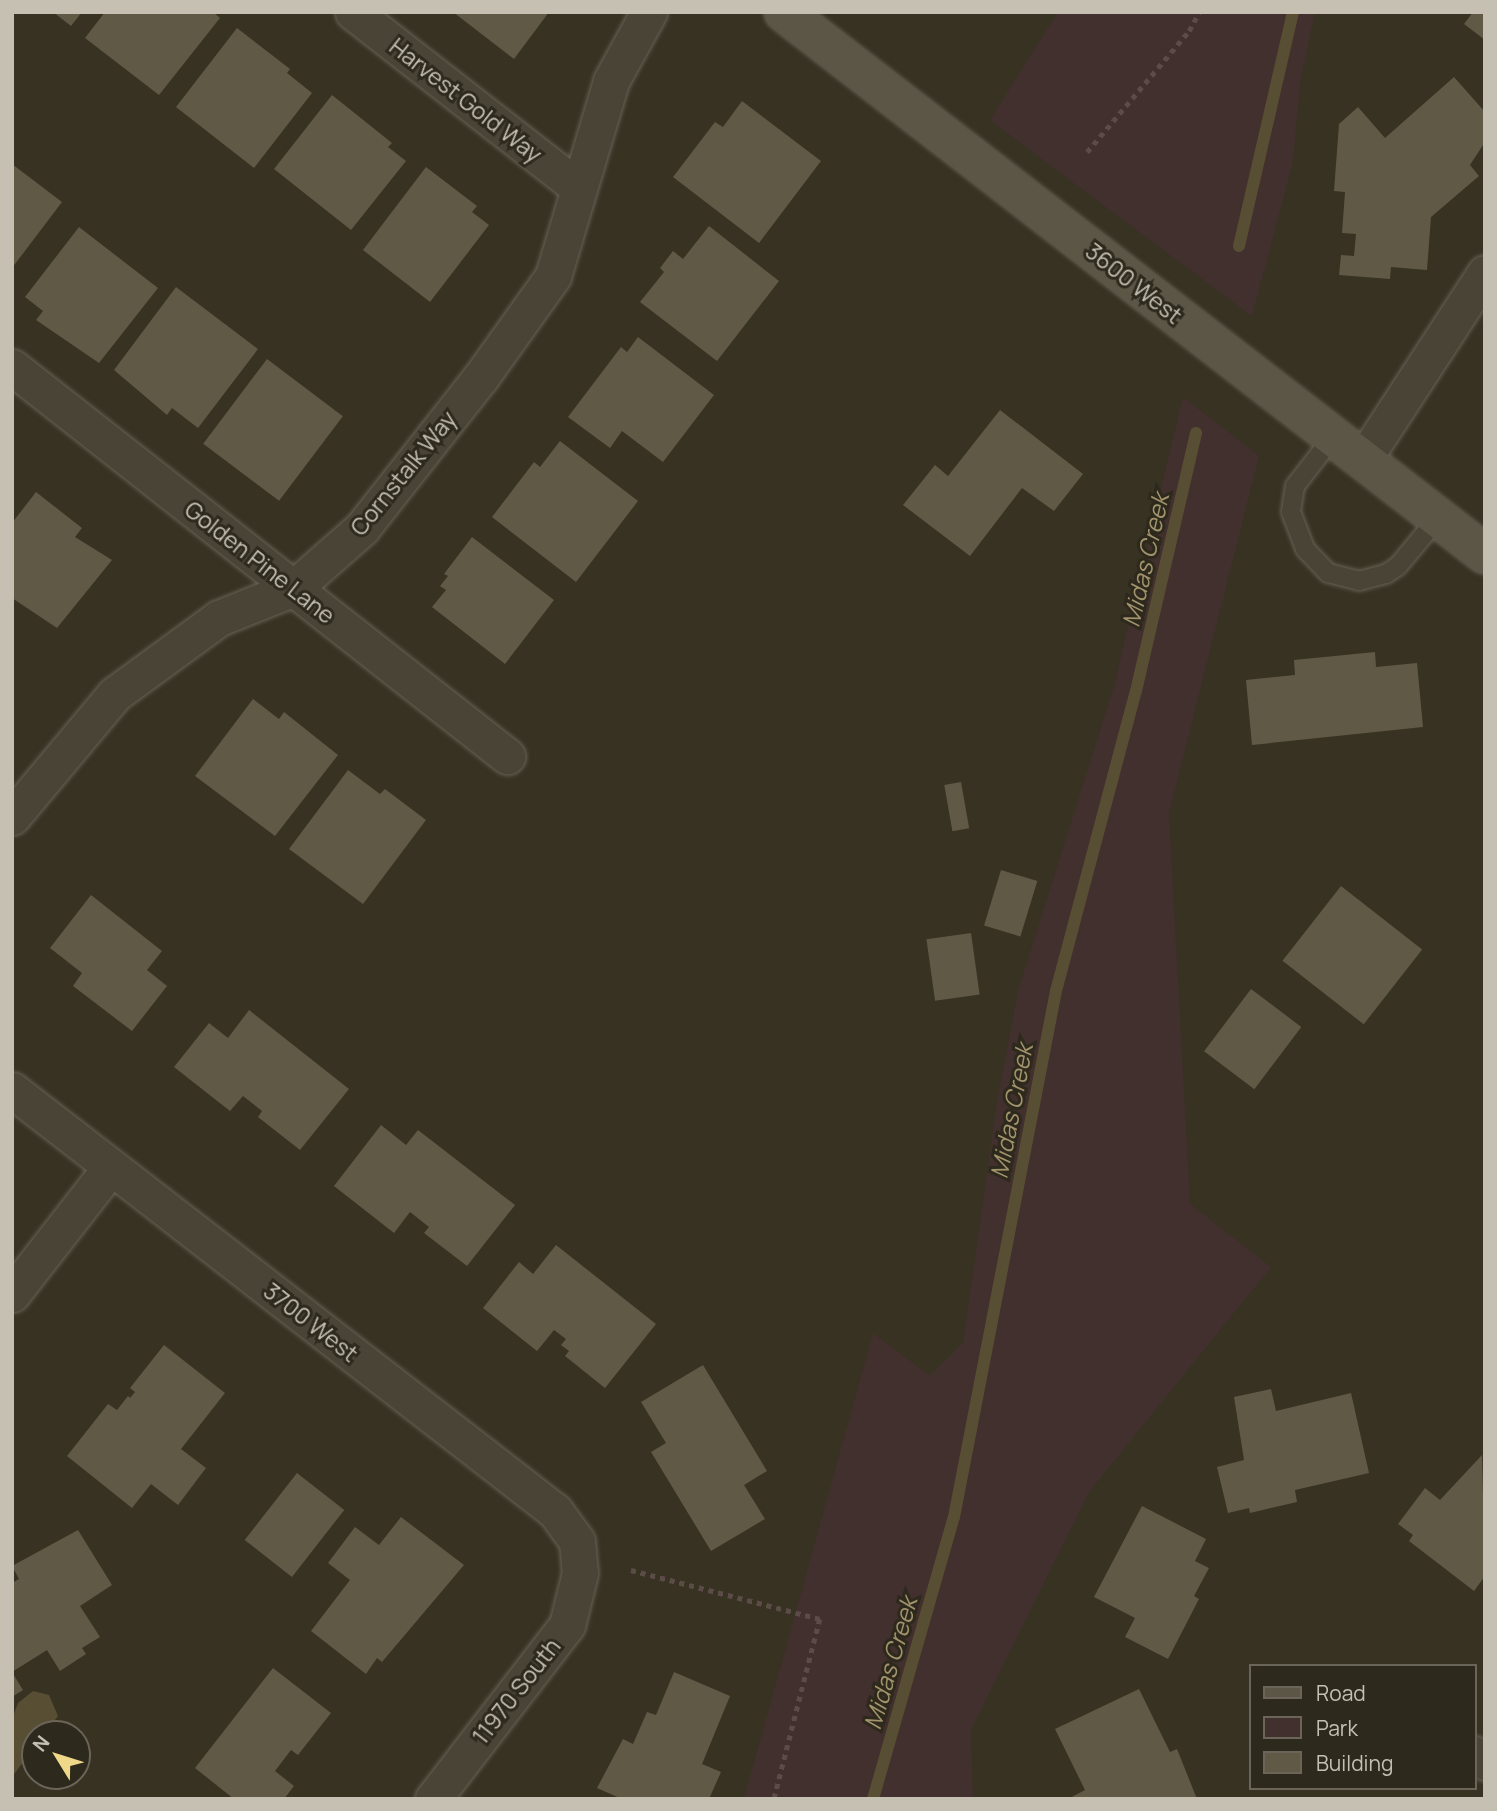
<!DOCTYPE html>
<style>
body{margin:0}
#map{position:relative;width:1497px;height:1811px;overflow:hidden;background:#383223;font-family:Manrope,sans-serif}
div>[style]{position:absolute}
.green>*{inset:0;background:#42302e}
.water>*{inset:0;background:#584e33}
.stream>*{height:12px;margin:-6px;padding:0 6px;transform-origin:6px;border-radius:6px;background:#584e33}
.building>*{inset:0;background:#605946;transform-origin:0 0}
.path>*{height:4.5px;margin-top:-2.25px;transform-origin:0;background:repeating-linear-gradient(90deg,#5b4c47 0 5px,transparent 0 10px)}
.roads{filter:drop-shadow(0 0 2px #666254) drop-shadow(0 0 2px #666254)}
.service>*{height:18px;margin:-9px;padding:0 9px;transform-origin:9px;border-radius:9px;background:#494436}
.minor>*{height:35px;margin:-17.5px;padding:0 17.5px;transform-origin:17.5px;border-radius:17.5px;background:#494436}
.secondary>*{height:38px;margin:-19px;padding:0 19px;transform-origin:19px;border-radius:19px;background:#5b5645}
span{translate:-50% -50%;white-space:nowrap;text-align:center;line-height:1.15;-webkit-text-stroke:6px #2d291c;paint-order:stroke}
.street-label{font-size:23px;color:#c5c0b1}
.water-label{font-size:24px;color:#a2936d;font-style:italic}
.frame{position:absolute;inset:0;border:14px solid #c5c0b1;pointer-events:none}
.legend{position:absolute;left:1249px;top:1664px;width:228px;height:126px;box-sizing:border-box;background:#2d291c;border:2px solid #6a6558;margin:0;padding:9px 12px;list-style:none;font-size:21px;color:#c5c0b1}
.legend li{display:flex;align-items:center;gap:14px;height:35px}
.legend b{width:35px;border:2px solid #6a6558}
.north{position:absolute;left:21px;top:1720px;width:70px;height:70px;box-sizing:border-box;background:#2d291c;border:2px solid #6a6558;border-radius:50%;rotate:308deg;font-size:19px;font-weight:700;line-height:28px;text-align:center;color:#c5c0b1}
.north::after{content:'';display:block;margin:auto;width:24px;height:32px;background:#f0d88b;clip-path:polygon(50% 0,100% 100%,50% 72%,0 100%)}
</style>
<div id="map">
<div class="green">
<i style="clip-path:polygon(1058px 12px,1315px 12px,1300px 82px,1293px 162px,1252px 316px,990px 120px)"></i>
<i style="clip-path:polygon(1183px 397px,1259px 456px,1169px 814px,1190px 1204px,1271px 1267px,1089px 1492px,971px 1730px,973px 1799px,744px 1799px,873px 1333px,930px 1376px,963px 1343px,997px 1103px,1018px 991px,1114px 686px)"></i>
</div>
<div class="water">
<i style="clip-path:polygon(33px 1691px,49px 1695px,58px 1716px,44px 1734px,35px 1734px,35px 1746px,12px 1777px,12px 1719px,18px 1703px)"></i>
</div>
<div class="stream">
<i style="left:1239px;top:246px;width:240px;rotate:-77deg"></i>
<i style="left:873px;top:1799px;width:293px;rotate:-74deg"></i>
<i style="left:954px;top:1517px;width:536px;rotate:-79.03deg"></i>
<i style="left:1056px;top:991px;width:310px;rotate:-75.1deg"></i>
<i style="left:1136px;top:691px;width:265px;rotate:-76.9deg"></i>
</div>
<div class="building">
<i style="clip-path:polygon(53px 12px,82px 12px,71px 26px)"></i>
<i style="clip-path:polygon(105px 12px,213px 12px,220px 18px,159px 95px,85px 38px)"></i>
<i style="clip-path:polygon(453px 12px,549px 12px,514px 59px)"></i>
<i style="clip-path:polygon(1473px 12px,1485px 12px,1485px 40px,1464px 24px)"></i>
<i style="clip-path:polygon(237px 28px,290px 69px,287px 73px,312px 93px,254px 168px,176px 107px)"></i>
<i style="clip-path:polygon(1454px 77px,1485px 112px,1485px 142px,1470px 165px,1479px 176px,1431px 217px,1427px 270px,1391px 267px,1390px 279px,1339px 275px,1341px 255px,1354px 256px,1356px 234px,1342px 233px,1345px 192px,1334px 191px,1339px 124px,1358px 107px,1385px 138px)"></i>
<i style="clip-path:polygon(332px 95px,392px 143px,388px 147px,406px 161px,351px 230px,274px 169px)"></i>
<i style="clip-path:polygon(742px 101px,821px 161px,759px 243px,673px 177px,715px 122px,723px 127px)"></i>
<i style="clip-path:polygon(12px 164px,62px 202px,12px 268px)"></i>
<i style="clip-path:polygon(426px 167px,477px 206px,472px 212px,489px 225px,430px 302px,363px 250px)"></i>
<i style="clip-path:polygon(709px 226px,779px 281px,717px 361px,640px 302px,664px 272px,660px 268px,673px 251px,683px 259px)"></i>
<i style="clip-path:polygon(79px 227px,158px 288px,99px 363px,36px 320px,43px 311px,25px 297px)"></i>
<i style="clip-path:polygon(176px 287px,258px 349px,198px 428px,172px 408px,167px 415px,114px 370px)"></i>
<i style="clip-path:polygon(638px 337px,714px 395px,663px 462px,622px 431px,610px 448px,568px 417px,621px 347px,627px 352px)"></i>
<i style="left:267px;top:359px;width:95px;height:106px;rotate:37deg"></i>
<i style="clip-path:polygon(1000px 410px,1083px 474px,1054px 511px,1022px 488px,970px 556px,903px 505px,935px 465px,948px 476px)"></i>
<i style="clip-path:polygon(560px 441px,638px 501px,576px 582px,492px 517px,534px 462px,540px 467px)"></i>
<i style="clip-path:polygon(36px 492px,82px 528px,75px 537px,112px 560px,57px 628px,12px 598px,12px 523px)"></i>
<i style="clip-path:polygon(472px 537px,554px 600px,505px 664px,432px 607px,446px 590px,440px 586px,448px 576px,444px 574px)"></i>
<i style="clip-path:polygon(1375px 652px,1376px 667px,1417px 663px,1423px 727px,1252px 745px,1246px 680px,1295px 675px,1294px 660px)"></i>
<i style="clip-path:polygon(253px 699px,279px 719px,284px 712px,338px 755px,275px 836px,195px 776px)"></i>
<i style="clip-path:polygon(348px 770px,380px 794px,385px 789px,426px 820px,363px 904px,289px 849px)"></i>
<i style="left:961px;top:782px;width:47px;height:17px;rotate:80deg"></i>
<i style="left:1001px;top:870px;width:38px;height:58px;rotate:17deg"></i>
<i style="left:1341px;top:886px;width:103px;height:95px;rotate:38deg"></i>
<i style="clip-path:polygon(91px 895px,162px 951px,147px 970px,167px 986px,132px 1031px,73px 986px,82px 973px,50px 948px)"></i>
<i style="left:971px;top:933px;width:62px;height:45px;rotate:82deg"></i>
<i style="left:1251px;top:989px;width:63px;height:78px;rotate:37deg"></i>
<i style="clip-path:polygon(249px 1010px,349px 1089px,300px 1150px,258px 1117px,262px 1111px,243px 1096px,230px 1111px,174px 1067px,209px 1023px,228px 1038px)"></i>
<i style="clip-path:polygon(381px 1125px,406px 1145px,418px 1130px,515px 1205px,467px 1266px,424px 1233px,429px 1227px,410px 1212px,394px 1233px,334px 1186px)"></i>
<i style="clip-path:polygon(556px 1245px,656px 1324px,605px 1388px,565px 1356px,569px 1351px,561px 1345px,566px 1339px,554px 1330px,537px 1351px,483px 1308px,519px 1262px,533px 1274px)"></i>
<i style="clip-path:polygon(164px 1345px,225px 1393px,181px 1449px,206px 1468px,178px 1505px,151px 1484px,132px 1508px,67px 1456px,108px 1404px,117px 1410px,128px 1396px,130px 1398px,135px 1392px,130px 1388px)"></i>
<i style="clip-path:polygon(703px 1365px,767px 1471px,744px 1485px,765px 1519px,711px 1551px,651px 1452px,666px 1443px,641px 1402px)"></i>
<i style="clip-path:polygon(1271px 1389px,1276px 1411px,1351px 1393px,1369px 1473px,1295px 1490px,1297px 1502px,1250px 1513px,1249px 1508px,1228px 1513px,1217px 1467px,1244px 1460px,1234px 1397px)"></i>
<i style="clip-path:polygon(1482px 1455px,1485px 1576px,1474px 1591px,1409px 1541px,1413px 1535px,1398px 1524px,1425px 1488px,1440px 1500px)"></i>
<i style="left:297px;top:1473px;width:60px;height:85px;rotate:38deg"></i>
<i style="clip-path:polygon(1142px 1506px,1206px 1539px,1195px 1561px,1209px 1568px,1194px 1596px,1199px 1599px,1168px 1659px,1125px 1637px,1135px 1618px,1094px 1597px)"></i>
<i style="clip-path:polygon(401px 1517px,464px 1565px,382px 1662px,377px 1658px,366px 1674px,311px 1631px,350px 1580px,328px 1563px,355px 1527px,379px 1545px)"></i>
<i style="clip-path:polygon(78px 1530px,112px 1585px,80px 1606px,100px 1637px,82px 1648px,86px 1654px,60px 1671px,47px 1650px,12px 1672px,12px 1583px,19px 1579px,12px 1566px)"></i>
<i style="clip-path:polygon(273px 1668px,331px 1713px,298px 1755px,291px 1750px,275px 1771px,294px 1786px,284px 1799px,234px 1799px,195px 1768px)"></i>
<i style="clip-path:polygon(12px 1672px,23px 1690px,12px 1697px)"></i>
<i style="clip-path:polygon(674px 1672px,730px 1696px,702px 1764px,721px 1772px,709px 1799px,622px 1799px,597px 1788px,623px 1739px,633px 1744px,647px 1712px,656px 1715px)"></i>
<i style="clip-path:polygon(1139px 1689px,1170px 1752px,1177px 1749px,1197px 1799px,1068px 1799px,1085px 1790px,1055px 1729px)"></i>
</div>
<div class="path">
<i style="left:1087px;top:152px;width:158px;rotate:-49.9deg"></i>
<i style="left:1189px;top:31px;width:21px;rotate:-62deg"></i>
<i style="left:631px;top:1570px;width:195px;rotate:14.5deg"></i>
<i style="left:820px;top:1619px;width:186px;rotate:104.3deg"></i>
</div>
<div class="roads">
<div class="service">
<i style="left:1333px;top:437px;width:62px;rotate:127.8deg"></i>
<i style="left:1295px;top:486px;width:26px;rotate:99deg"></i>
<i style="left:1291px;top:512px;width:40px;rotate:69deg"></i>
<i style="left:1305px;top:549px;width:33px;rotate:46deg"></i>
<i style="left:1328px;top:573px;width:32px;rotate:14deg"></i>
<i style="left:1359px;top:581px;width:28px;rotate:-15deg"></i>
<i style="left:1386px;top:574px;width:14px;rotate:-34deg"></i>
<i style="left:1398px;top:566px;width:62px;rotate:-50.2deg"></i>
</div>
<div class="minor">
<i style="left:353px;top:12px;width:286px;rotate:37.9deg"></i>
<i style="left:12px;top:367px;width:630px;rotate:38.16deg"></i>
<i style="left:1363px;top:460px;width:223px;rotate:-56.9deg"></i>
<i style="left:12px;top:817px;width:160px;rotate:-50.1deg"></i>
<i style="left:115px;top:694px;width:129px;rotate:-36.2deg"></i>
<i style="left:219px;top:618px;width:81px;rotate:-21.8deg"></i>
<i style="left:294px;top:588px;width:91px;rotate:-41.4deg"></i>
<i style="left:362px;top:528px;width:192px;rotate:-51.8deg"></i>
<i style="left:481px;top:377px;width:124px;rotate:-54.5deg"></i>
<i style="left:553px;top:276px;width:203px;rotate:-73.4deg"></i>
<i style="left:611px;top:81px;width:79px;rotate:-61.2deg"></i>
<i style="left:12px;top:1090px;width:687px;rotate:37.79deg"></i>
<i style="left:555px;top:1511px;width:37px;rotate:54deg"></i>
<i style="left:577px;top:1541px;width:32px;rotate:85deg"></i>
<i style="left:580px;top:1573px;width:54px;rotate:104deg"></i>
<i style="left:567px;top:1625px;width:220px;rotate:127.6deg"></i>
<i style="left:12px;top:1294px;width:161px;rotate:-52.1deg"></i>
<i style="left:1474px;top:1754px;width:14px;rotate:36deg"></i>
</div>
<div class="secondary">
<i style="left:784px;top:12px;width:886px;rotate:37.71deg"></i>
</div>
</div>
<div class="street-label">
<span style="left:466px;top:100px;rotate:38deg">Harvest Gold Way</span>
<span style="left:1134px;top:283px;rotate:38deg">3600 West</span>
<span style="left:403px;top:473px;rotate:-51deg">Cornstalk Way</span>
<span style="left:260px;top:562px;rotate:38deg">Golden Pine Lane</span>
<span style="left:311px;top:1322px;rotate:38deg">3700 West</span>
<span style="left:516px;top:1691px;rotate:-52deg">11970 South</span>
</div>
<div class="water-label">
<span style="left:1145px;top:560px;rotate:-77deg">Midas Creek</span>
<span style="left:1011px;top:1111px;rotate:-79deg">Midas Creek</span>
<span style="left:890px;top:1663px;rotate:-74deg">Midas Creek</span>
</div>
<div class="frame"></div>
<ul class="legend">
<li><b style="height:9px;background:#5b5645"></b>Road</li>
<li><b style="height:19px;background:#42302e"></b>Park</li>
<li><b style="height:19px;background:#605946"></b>Building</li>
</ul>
<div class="north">N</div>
</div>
